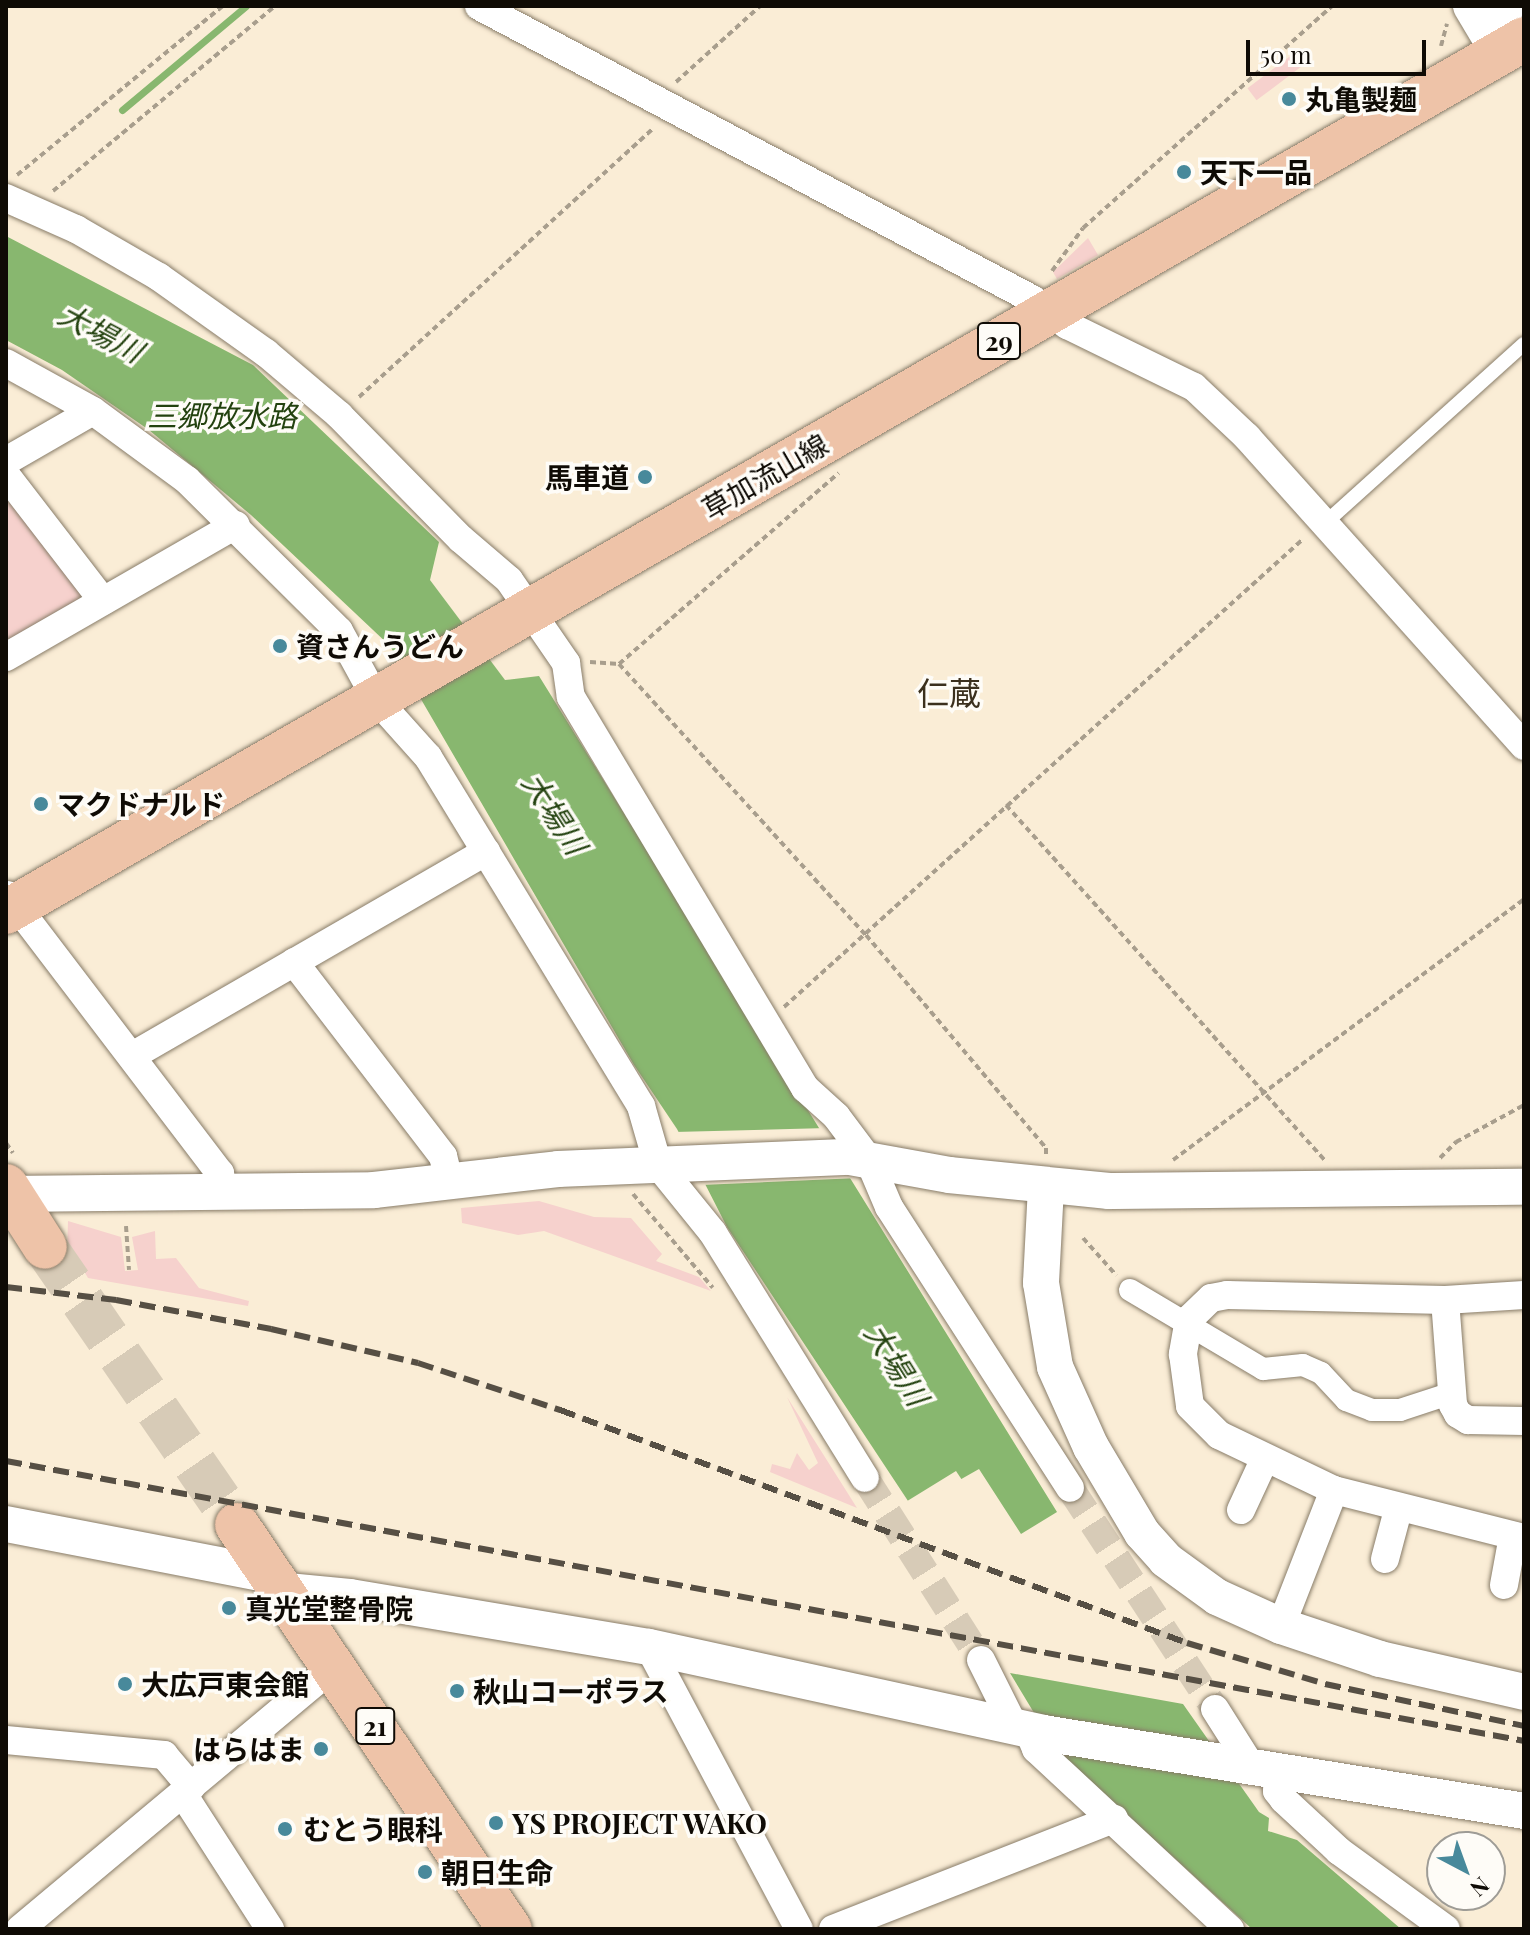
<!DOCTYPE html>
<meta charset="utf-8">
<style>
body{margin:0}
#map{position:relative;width:1530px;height:1935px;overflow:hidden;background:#faedd6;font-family:"Playfair Display","Noto Sans JP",serif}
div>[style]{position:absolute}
.green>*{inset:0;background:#f6d1cd;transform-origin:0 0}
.water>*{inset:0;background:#88b76f}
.pier>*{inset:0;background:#faedd6}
.stream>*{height:7px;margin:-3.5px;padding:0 3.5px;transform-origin:3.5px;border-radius:3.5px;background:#88b76f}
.minor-tunnel>*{height:28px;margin-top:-14px;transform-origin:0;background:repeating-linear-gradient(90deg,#d7cbb7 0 28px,transparent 0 42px)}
.primary-tunnel>*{height:44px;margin-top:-22px;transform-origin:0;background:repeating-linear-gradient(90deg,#d7cbb7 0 44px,transparent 0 66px)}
.path>*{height:4px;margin-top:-2px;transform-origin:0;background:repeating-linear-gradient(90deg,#a89e8d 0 6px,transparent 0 10px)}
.roads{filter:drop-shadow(0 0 2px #887c68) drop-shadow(0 0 2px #887c68)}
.service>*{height:14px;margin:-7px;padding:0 7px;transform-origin:7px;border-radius:7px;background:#fff}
.pedestrian>*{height:22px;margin:-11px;padding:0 11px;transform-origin:11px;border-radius:11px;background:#fff}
.minor>*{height:28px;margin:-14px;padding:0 14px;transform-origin:14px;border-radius:14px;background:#fff}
.tertiary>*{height:36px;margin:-18px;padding:0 18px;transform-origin:18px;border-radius:18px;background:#fff}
.primary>*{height:44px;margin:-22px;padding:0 22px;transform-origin:22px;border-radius:22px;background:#eec3a8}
.rail>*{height:6px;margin-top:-3px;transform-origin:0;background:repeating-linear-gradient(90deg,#564f44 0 16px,transparent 0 24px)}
.dots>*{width:22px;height:22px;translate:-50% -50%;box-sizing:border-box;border:4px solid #fefcf7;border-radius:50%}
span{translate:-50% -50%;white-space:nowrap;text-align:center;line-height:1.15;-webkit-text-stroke:7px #fefcf7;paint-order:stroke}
.shield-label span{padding:2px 6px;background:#fefcf7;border:2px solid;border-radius:6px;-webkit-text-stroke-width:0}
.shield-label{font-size:26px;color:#0f0b05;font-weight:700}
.poi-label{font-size:28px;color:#0f0b05;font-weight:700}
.left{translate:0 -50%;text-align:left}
.right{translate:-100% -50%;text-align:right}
.street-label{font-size:28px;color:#0f0b05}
.water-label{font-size:30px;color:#23420f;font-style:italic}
.quarter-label{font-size:32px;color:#3b301e}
.frame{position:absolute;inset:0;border:8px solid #0f0b05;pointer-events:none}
.north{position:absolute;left:1426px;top:1831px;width:80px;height:80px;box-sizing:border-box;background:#fefcf7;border:2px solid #9e9c96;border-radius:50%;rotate:139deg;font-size:22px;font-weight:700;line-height:32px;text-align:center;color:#0f0b05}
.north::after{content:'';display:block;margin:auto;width:28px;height:36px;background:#48899b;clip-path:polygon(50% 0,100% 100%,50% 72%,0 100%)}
.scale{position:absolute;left:1246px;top:40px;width:180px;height:36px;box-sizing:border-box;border:4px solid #0f0b05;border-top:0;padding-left:10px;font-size:24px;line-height:28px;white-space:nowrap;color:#0f0b05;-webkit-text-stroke:6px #fefcf7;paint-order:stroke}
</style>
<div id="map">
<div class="green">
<i style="left:1301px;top:48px;width:15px;height:67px;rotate:53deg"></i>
<i style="clip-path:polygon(1088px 238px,1098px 255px,1057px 279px,1053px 272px)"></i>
<i style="clip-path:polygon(6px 490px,89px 599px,6px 648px)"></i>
<i style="clip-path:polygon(539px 1201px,594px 1217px,631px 1218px,662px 1254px,656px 1261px,699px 1277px,711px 1291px,544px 1231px,518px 1235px,462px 1223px,461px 1208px)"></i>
<i style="clip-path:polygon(68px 1221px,121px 1237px,125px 1271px,138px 1270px,132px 1237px,155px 1231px,156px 1259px,176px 1258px,199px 1288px,249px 1301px,248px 1306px,88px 1278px,73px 1252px,67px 1252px)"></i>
<i style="clip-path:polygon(787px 1397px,847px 1492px,857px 1508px,770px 1472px,772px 1464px,790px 1469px,797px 1453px,809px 1470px,818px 1463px)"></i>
</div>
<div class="water">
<i style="clip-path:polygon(6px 236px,253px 365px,439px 542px,430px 580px,505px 680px,539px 676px,1057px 1512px,1021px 1534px,979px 1469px,912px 1507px,727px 1227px,677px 1129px,634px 1065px,390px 646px,251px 515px,149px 430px,62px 370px,6px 340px)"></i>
<i style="clip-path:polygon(1010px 1673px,1183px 1704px,1259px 1812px,1269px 1818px,1268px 1831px,1297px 1840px,1401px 1929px,1252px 1929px,1057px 1751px)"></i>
</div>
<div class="pier">
<i style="clip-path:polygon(827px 1128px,858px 1178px,701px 1185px,674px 1132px)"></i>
<i style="clip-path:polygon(956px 1471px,962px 1480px,909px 1510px,904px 1503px)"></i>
</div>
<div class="stream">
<i style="left:122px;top:110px;width:162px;rotate:-40deg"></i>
</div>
<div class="minor-tunnel">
<i style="left:865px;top:1478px;width:216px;rotate:57.5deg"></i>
<i style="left:1070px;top:1488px;width:264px;rotate:56.7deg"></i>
</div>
<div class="primary-tunnel">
<i style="left:45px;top:1247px;width:338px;rotate:55.4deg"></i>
</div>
<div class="path">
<i style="left:1441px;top:46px;width:23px;rotate:-75deg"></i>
<i style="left:676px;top:82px;width:113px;rotate:-42.1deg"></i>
<i style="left:17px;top:175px;width:266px;rotate:-39.4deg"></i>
<i style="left:53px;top:191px;width:289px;rotate:-39.8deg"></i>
<i style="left:1052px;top:271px;width:53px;rotate:-54.2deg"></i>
<i style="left:1083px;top:228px;width:334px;rotate:-41.7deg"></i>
<i style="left:359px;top:397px;width:399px;rotate:-42.4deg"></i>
<i style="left:590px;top:662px;width:29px;rotate:4deg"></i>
<i style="left:619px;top:664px;width:367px;rotate:47.7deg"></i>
<i style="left:866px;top:935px;width:279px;rotate:49.8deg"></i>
<i style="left:1046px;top:1148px;width:9px;rotate:90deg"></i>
<i style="left:619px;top:664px;width:291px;rotate:-41deg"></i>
<i style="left:1006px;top:805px;width:477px;rotate:48.1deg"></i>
<i style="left:784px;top:1007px;width:699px;rotate:-42.04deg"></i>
<i style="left:6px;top:1143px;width:12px;rotate:55deg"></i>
<i style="left:1440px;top:1158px;width:23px;rotate:-45deg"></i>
<i style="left:1456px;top:1142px;width:77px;rotate:-28.6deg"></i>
<i style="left:1173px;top:1160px;width:437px;rotate:-36.6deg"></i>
<i style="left:633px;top:1194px;width:123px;rotate:49.6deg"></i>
<i style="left:126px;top:1226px;width:44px;rotate:86.1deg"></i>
<i style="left:1083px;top:1238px;width:50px;rotate:48.3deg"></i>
</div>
<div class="roads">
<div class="service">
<i style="left:1324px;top:524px;width:269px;rotate:-42deg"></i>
</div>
<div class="pedestrian">
<i style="left:1130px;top:1290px;width:155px;rotate:30.7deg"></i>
<i style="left:1263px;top:1369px;width:40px;rotate:-5.7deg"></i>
<i style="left:1303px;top:1365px;width:20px;rotate:24deg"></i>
<i style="left:1321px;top:1373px;width:37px;rotate:47deg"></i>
<i style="left:1346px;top:1400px;width:28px;rotate:21deg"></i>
<i style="left:1372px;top:1410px;width:28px"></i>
<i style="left:1400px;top:1410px;width:55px;rotate:-18.1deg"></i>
</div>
<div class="minor">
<i style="left:479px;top:6px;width:626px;rotate:27.92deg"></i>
<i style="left:1032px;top:299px;width:44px;rotate:36.6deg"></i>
<i style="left:1067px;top:325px;width:141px;rotate:26deg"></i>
<i style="left:1194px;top:387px;width:73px;rotate:43.3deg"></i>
<i style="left:1247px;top:437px;width:415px;rotate:48.1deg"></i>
<i style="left:6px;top:198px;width:77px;rotate:23.9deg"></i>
<i style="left:76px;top:229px;width:96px;rotate:30deg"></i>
<i style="left:159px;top:277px;width:131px;rotate:35.4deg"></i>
<i style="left:266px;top:353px;width:96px;rotate:40.3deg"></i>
<i style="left:339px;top:415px;width:174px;rotate:45.5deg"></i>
<i style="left:461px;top:539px;width:63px;rotate:40.5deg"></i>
<i style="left:509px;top:580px;width:101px;rotate:55.5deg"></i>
<i style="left:566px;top:663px;width:34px;rotate:82deg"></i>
<i style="left:571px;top:697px;width:456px;rotate:59.1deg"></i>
<i style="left:805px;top:1088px;width:42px;rotate:42.1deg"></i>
<i style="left:836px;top:1116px;width:55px;rotate:53.1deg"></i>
<i style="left:869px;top:1160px;width:51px;rotate:66.9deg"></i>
<i style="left:889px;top:1207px;width:334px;rotate:57.2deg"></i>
<i style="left:6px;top:363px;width:99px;rotate:28.9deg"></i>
<i style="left:93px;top:411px;width:117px;rotate:36.3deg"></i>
<i style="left:187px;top:480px;width:214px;rotate:44.8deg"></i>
<i style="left:339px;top:631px;width:77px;rotate:61.4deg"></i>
<i style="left:376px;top:699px;width:78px;rotate:48.1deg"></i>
<i style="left:428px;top:757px;width:409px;rotate:58.6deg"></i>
<i style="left:641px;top:1106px;width:61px;rotate:73.9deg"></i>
<i style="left:658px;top:1165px;width:87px;rotate:51deg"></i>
<i style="left:713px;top:1233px;width:288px;rotate:58.2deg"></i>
<i style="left:6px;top:461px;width:100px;rotate:-29.9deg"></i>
<i style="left:6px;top:475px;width:159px;rotate:52.4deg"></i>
<i style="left:6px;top:657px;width:265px;rotate:-29.9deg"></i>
<i style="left:8px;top:895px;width:350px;rotate:52.7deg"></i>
<i style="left:220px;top:1173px;width:18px;rotate:84deg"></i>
<i style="left:294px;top:962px;width:245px;rotate:52.5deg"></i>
<i style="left:443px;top:1156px;width:25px;rotate:76deg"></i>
<i style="left:132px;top:1056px;width:409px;rotate:-30deg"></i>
<i style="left:1524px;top:1295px;width:79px;rotate:176.4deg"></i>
<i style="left:1445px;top:1300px;width:218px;rotate:-178.7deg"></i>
<i style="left:1227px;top:1295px;width:16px;rotate:169deg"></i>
<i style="left:1211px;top:1298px;width:30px;rotate:136deg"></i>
<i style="left:1189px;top:1319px;width:36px;rotate:100deg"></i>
<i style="left:1183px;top:1354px;width:52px;rotate:82.3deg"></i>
<i style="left:1190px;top:1406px;width:41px;rotate:45deg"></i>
<i style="left:1219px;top:1435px;width:127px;rotate:25.6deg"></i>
<i style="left:1334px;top:1490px;width:196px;rotate:14.2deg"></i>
<i style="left:1445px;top:1300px;width:105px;rotate:85.6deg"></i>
<i style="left:1453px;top:1405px;width:10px;rotate:61deg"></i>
<i style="left:1458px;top:1414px;width:12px;rotate:31deg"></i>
<i style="left:1468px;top:1420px;width:56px;rotate:1deg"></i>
<i style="left:1241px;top:1510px;width:57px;rotate:-65.2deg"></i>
<i style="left:1385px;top:1559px;width:51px;rotate:-75.1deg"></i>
<i style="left:1504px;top:1585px;width:50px;rotate:-79.6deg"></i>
<i style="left:1281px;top:1626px;width:146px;rotate:-68.7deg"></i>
<i style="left:649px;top:1647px;width:319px;rotate:62deg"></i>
<i style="left:981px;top:1660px;width:74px;rotate:63.4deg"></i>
<i style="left:1215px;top:1709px;width:67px;rotate:57.7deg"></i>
<i style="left:1028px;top:1730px;width:21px;rotate:67deg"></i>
<i style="left:1036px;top:1749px;width:265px;rotate:42.9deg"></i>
<i style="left:6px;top:1740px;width:159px;rotate:5.4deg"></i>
<i style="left:164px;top:1755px;width:42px;rotate:49.8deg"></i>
<i style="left:1279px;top:1772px;width:19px;rotate:96deg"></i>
<i style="left:1277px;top:1791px;width:11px;rotate:52deg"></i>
<i style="left:1284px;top:1800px;width:75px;rotate:42.8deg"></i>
<i style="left:1339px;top:1851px;width:132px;rotate:36.1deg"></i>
<i style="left:183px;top:1794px;width:161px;rotate:57.2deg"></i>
<i style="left:20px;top:1929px;width:408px;rotate:-39.9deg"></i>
<i style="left:833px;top:1929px;width:302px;rotate:-21.4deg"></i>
</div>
<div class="tertiary">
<i style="left:1471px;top:6px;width:55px;rotate:59.2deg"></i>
<i style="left:1499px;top:53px;width:47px;rotate:-82.7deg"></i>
<i style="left:1046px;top:1187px;width:96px;rotate:93deg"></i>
<i style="left:1041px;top:1283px;width:85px;rotate:80.5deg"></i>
<i style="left:1055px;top:1367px;width:88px;rotate:65.8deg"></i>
<i style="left:1091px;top:1447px;width:100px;rotate:59.3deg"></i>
<i style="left:1142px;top:1533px;width:36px;rotate:48deg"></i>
<i style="left:1166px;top:1560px;width:63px;rotate:36deg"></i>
<i style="left:1217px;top:1597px;width:70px;rotate:24.4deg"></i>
<i style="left:1281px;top:1626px;width:104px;rotate:18.4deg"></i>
<i style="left:1380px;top:1659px;width:148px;rotate:12.9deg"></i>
<i style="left:6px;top:1194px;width:368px;rotate:-0.6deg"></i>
<i style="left:374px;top:1190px;width:185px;rotate:-6.5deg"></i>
<i style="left:558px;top:1169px;width:292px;rotate:-2.4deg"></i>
<i style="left:850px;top:1157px;width:101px;rotate:10.3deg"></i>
<i style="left:949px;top:1175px;width:161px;rotate:5.7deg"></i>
<i style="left:1109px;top:1191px;width:415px;rotate:-0.6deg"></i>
<i style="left:6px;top:1524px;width:265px;rotate:10.9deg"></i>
<i style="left:277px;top:1590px;width:73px;rotate:5.5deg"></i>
<i style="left:350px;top:1597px;width:303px;rotate:9.5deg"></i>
<i style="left:649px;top:1647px;width:403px;rotate:12.3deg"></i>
<i style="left:1043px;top:1733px;width:487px;rotate:9.2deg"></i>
</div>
<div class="primary">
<i style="left:6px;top:912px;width:1751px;rotate:-29.9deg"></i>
<i style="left:6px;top:1186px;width:72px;rotate:57.4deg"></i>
<i style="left:237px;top:1525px;width:488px;rotate:56deg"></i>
</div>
</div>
<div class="rail">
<i style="left:6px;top:1287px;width:111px;rotate:6.7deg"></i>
<i style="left:116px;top:1300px;width:158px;rotate:10.6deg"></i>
<i style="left:271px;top:1329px;width:151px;rotate:13deg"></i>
<i style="left:418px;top:1363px;width:150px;rotate:18.3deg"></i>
<i style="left:560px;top:1410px;width:669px;rotate:20.39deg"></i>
<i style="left:1187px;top:1643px;width:144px;rotate:16.5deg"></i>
<i style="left:1325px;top:1684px;width:203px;rotate:11.9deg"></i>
<i style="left:6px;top:1461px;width:1544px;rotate:10.45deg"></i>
</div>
<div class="dots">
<i style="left:1289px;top:99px;background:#48899b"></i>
<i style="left:1184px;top:172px;background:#48899b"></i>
<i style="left:645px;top:477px;background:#48899b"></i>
<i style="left:280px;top:646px;background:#48899b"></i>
<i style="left:41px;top:804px;background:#48899b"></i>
<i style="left:229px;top:1608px;background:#48899b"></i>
<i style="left:125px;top:1684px;background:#48899b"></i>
<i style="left:457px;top:1691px;background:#48899b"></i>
<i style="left:321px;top:1749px;background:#48899b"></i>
<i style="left:496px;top:1823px;background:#48899b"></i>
<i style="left:285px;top:1829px;background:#48899b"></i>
<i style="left:425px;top:1872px;background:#48899b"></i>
</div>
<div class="shield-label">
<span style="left:999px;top:341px">29</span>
<span style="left:375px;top:1726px">21</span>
</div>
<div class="poi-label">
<span class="left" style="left:1305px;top:99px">丸亀製麺</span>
<span class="left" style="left:1200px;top:172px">天下一品</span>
<span class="right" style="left:629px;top:477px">馬車道</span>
<span class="left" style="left:296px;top:646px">資さんうどん</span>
<span class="left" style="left:57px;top:804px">マクドナルド</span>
<span class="left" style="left:245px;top:1608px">真光堂整骨院</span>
<span class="left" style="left:141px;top:1684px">大広戸東会館</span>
<span class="left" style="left:473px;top:1691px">秋山コーポラス</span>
<span class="right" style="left:305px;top:1749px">はらはま</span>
<span class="left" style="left:512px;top:1823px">YS PROJECT WAKO</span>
<span class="left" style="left:303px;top:1829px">むとう眼科</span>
<span class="left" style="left:441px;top:1872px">朝日生命</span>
</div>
<div class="street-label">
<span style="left:765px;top:476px;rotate:-30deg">草加流山線</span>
</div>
<div class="water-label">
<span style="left:101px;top:332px;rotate:28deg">大場川</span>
<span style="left:222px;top:415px">三郷放水路</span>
<span style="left:555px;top:813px;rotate:57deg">大場川</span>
<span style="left:897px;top:1364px;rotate:58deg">大場川</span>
</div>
<div class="quarter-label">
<span style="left:949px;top:692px">仁蔵</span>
</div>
<div class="frame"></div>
<div class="north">N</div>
<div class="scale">50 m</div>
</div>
